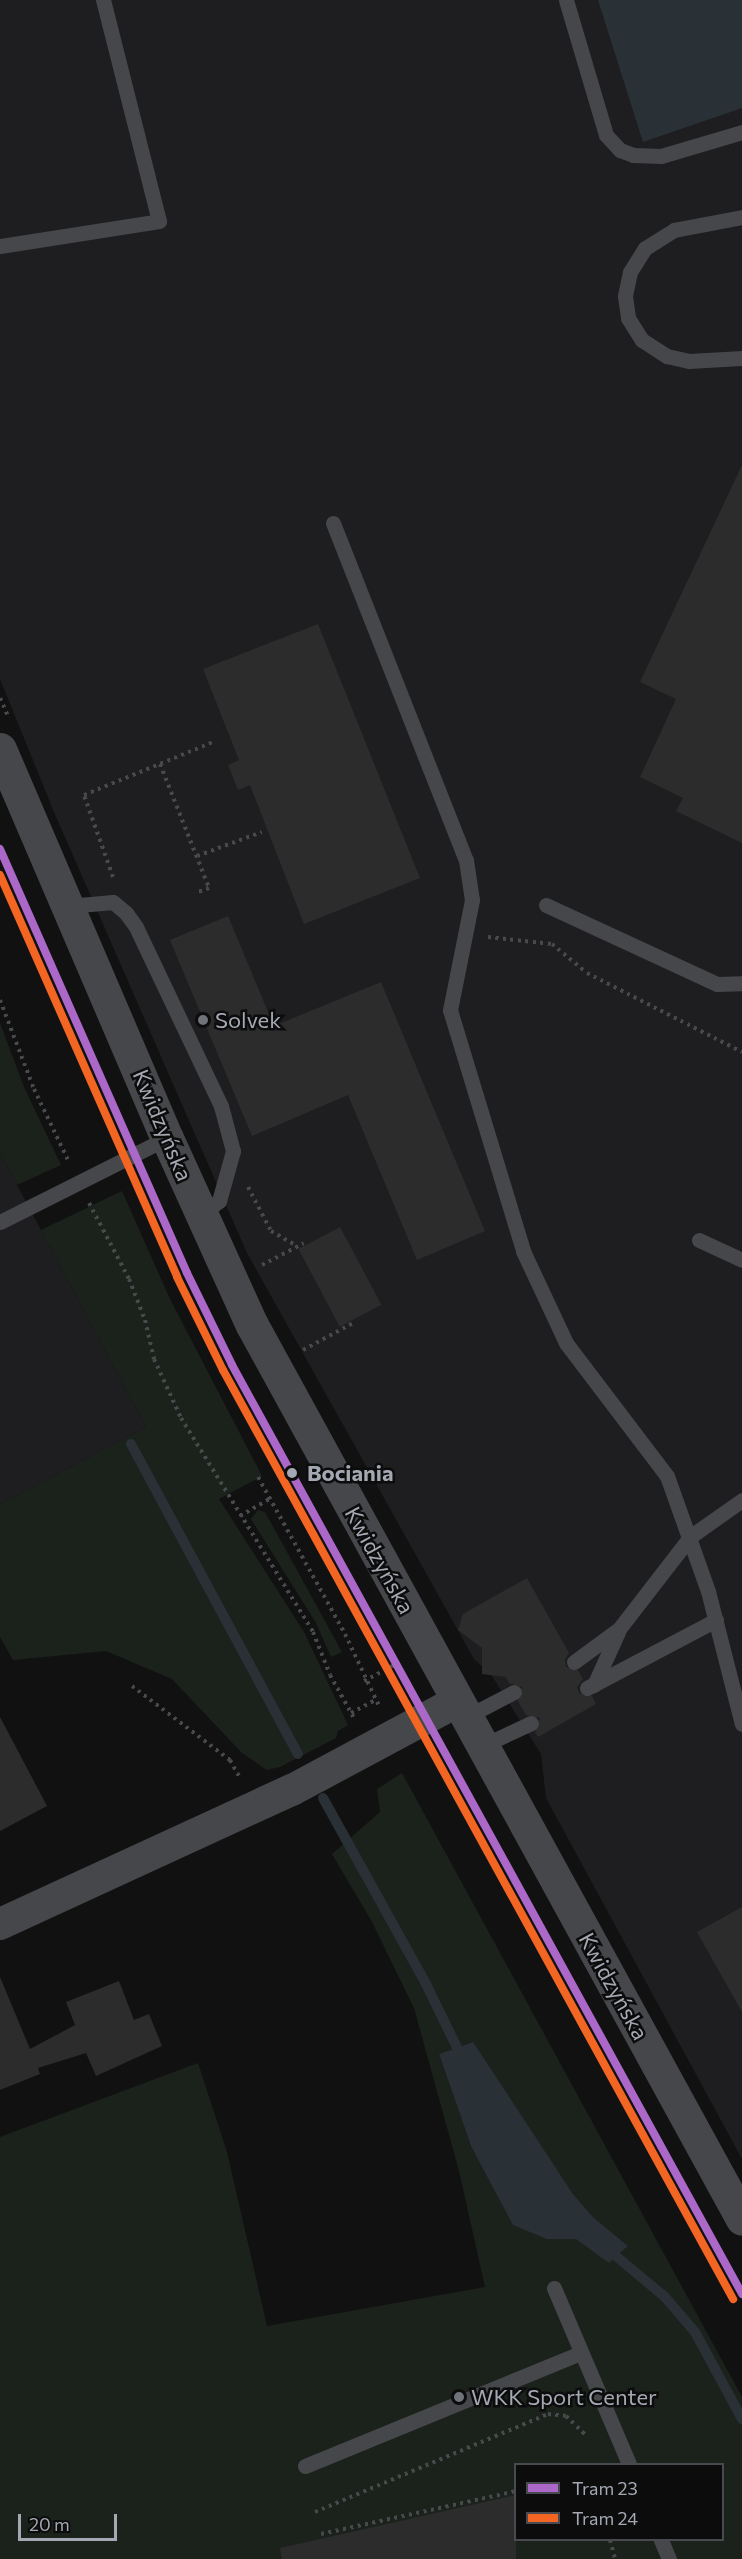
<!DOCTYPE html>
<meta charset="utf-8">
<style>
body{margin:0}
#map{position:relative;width:742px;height:2559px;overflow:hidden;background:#111112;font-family:Commissioner,sans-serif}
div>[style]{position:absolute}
.built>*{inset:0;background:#1e1e20}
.green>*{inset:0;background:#1b221c}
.water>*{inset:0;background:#293136}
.stream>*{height:10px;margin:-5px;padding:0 5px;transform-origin:5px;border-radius:5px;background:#293136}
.building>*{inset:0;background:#2c2c2d;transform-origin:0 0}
.path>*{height:4px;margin-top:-2px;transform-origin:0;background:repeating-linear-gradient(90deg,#47494c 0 3px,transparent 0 7.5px)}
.service>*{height:15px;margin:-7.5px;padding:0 7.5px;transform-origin:7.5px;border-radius:7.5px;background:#46474a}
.minor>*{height:32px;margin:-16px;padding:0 16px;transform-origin:16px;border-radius:16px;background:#46474a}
.tertiary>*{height:33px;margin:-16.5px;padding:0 16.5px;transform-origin:16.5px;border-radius:16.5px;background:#46474a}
.tram-1>*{height:8px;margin:-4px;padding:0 4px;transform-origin:4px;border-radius:4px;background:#ac68c9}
.tram-2>*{height:8px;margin:-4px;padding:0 4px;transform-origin:4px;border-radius:4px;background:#f26522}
.dots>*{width:16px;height:16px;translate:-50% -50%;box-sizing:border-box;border:3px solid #0c0c0d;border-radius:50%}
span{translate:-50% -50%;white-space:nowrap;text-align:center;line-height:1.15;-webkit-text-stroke:5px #0c0c0d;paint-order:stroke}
.poi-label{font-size:22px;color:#a3a8b2}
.left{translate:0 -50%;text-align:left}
.street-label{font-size:22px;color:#a3a8b2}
.stop-label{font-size:22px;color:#a3a8b2;font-weight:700}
.legend{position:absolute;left:514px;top:2463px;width:210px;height:78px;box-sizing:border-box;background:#0c0c0d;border:2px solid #484a4f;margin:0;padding:8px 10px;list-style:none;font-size:18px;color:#a3a8b2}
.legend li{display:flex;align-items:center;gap:12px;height:30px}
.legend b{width:30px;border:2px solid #484a4f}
.scale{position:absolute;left:18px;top:2514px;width:99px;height:27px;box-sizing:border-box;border:3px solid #a3a8b2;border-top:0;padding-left:8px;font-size:18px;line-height:21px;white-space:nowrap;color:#a3a8b2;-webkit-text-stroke:4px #0c0c0d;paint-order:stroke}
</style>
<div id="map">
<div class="built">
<i style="clip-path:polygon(0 0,742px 0,742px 2159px,546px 1798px,541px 1754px,492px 1676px,474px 1659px,247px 1253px,54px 812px,0 679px)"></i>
<i style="clip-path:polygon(0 1153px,146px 1427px,0 1504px)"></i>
</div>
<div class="green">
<i style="clip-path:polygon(0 1023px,24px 1087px,61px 1165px,17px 1185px,0 1153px)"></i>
<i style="clip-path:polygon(122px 1191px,170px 1299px,262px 1476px,219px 1499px,304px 1632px,348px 1725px,338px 1731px,336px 1738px,280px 1767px,267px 1770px,242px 1753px,172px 1679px,106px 1651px,13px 1660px,0 1637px,0 1504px,146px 1427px,41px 1230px)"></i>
<i style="clip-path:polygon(258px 1510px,265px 1512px,342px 1652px,331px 1657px,316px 1623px,251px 1519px)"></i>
<i style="clip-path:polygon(evenodd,402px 1773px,742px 2397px,742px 2559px,0 2559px,0 2137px,198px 2063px,227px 2152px,267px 2326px,485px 2287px,459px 2171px,414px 2008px,372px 1922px,332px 1854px,380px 1812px,377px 1789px,402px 1773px,472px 2042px,573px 2194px,593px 2217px,628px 2246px,609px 2263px,471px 2146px,439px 2054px,472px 2042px,402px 1773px,516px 2464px,722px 2464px,722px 2540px,516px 2540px,516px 2464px)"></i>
</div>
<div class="water">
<i style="clip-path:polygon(598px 0,742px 0,742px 108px,643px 142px)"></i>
<i style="clip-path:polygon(473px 2042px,573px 2194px,593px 2217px,628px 2246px,609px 2263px,576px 2239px,547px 2239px,513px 2225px,471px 2146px,439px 2054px)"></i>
</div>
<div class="stream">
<i style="left:131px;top:1444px;width:352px;rotate:61.7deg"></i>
<i style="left:323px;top:1798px;width:210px;rotate:61deg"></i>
<i style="left:425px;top:1982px;width:87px;rotate:64deg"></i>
<i style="left:605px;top:2247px;width:78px;rotate:39.8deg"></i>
<i style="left:665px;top:2297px;width:46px;rotate:49.4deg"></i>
<i style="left:695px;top:2332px;width:99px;rotate:61.6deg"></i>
</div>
<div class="building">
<i style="clip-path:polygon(742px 465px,742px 843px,676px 811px,683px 798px,640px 777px,676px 699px,640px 682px)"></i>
<i style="clip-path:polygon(318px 624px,420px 878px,304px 924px,250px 785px,238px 790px,228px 765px,239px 760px,203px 669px)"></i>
<i style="clip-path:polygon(228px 916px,274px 1026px,381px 982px,485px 1231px,417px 1260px,348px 1095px,252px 1136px,170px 940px)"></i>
<i style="left:340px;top:1227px;width:88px;height:47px;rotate:62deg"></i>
<i style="clip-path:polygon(527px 1578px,569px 1653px,565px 1659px,566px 1667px,578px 1670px,583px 1679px,577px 1687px,579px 1693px,592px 1696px,596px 1704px,538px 1737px,535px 1732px,540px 1718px,526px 1715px,518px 1701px,522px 1687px,509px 1683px,506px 1677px,482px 1674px,482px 1648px,458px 1630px,463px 1614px)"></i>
<i style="clip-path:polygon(0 1717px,47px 1806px,0 1831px)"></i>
<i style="clip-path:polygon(742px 1907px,742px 2012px,697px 1932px)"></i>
<i style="clip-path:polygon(0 1977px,30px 2049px,75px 2025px,66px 2002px,119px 1981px,134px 2020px,149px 2014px,162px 2046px,96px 2076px,86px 2053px,38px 2068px,40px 2074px,0 2090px)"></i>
<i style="clip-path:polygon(516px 2495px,516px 2559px,282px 2559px,280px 2548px)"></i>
</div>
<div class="path">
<i style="left:0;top:698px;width:20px;rotate:66deg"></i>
<i style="left:160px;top:764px;width:133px;rotate:68.4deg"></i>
<i style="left:209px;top:888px;width:15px;rotate:160deg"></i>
<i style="left:197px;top:856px;width:69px;rotate:-20.3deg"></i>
<i style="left:113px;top:877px;width:87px;rotate:-109.5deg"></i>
<i style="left:84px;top:795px;width:139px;rotate:-22.3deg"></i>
<i style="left:488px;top:937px;width:64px;rotate:6.2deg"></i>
<i style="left:552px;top:944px;width:45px;rotate:39.6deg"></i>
<i style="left:587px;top:973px;width:174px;rotate:27deg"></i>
<i style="left:0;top:1000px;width:95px;rotate:69.1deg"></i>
<i style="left:34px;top:1089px;width:81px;rotate:64.4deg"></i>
<i style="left:248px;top:1187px;width:50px;rotate:62.4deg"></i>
<i style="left:271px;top:1231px;width:30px;rotate:30deg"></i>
<i style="left:89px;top:1203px;width:86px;rotate:62.2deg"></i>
<i style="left:129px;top:1279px;width:44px;rotate:68.7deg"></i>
<i style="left:145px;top:1320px;width:40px;rotate:77deg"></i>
<i style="left:154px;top:1359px;width:65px;rotate:65.4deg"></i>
<i style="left:181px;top:1418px;width:251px;rotate:58.3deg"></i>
<i style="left:313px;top:1632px;width:46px;rotate:68.4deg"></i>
<i style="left:330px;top:1675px;width:51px;rotate:60.9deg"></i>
<i style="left:262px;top:1265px;width:47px;rotate:-27.6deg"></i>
<i style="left:303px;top:1350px;width:59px;rotate:-28.3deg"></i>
<i style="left:258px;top:1477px;width:179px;rotate:61deg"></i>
<i style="left:345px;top:1634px;width:82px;rotate:64.7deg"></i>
<i style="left:240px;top:1516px;width:34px;rotate:-30deg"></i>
<i style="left:364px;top:1681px;width:40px;rotate:-28deg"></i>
<i style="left:132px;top:1686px;width:123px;rotate:37.1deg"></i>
<i style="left:230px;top:1760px;width:21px;rotate:61deg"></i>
<i style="left:351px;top:1713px;width:27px;rotate:-28deg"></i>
<i style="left:315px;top:2512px;width:253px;rotate:-22.8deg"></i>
<i style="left:548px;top:2414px;width:18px;rotate:6deg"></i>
<i style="left:566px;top:2416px;width:30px;rotate:44deg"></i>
<i style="left:321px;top:2534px;width:200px;rotate:-12.4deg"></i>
<i style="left:610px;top:2540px;width:20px;rotate:75deg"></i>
</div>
<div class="service">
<i style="left:566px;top:0;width:141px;rotate:73.5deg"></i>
<i style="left:606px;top:135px;width:21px;rotate:47deg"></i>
<i style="left:620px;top:150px;width:14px;rotate:21deg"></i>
<i style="left:633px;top:155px;width:28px;rotate:2deg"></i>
<i style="left:661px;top:156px;width:84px;rotate:-16.5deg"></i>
<i style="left:742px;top:217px;width:69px;rotate:169.2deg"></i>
<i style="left:674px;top:230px;width:34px;rotate:148deg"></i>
<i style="left:645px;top:248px;width:28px;rotate:122deg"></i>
<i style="left:630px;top:272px;width:25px;rotate:102deg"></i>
<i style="left:625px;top:296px;width:22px;rotate:82deg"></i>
<i style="left:628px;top:318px;width:26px;rotate:58deg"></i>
<i style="left:642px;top:340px;width:30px;rotate:33deg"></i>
<i style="left:667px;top:356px;width:23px;rotate:13deg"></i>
<i style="left:689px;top:361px;width:53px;rotate:-3.2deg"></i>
<i style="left:0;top:246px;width:161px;rotate:-8.9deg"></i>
<i style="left:159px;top:221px;width:228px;rotate:-104.2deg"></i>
<i style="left:333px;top:523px;width:362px;rotate:68.5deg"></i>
<i style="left:466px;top:860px;width:40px;rotate:81.5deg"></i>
<i style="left:472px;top:900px;width:112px;rotate:101.3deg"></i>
<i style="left:450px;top:1010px;width:252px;rotate:73.1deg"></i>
<i style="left:523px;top:1251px;width:102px;rotate:64.9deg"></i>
<i style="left:566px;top:1343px;width:167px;rotate:52.8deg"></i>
<i style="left:667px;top:1476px;width:122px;rotate:70.4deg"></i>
<i style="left:708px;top:1591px;width:137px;rotate:75.7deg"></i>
<i style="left:546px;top:905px;width:188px;rotate:24.8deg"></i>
<i style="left:717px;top:984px;width:25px;rotate:-2deg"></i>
<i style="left:68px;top:906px;width:45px;rotate:-5.1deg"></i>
<i style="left:113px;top:902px;width:17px;rotate:40deg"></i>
<i style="left:126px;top:913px;width:17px;rotate:54deg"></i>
<i style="left:136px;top:927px;width:198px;rotate:64.6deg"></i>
<i style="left:221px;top:1106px;width:47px;rotate:75.1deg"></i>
<i style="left:233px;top:1151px;width:52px;rotate:105.6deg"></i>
<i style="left:219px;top:1201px;width:22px;rotate:144deg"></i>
<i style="left:0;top:1222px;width:187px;rotate:-26.7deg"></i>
<i style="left:699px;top:1240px;width:47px;rotate:24.9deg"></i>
<i style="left:574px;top:1662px;width:56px;rotate:-36.3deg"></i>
<i style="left:619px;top:1629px;width:118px;rotate:-52.3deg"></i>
<i style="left:691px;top:1536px;width:62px;rotate:-35.2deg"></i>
<i style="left:594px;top:1685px;width:58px;rotate:-65.6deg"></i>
<i style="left:587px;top:1688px;width:146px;rotate:-27.8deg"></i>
<i style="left:466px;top:1717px;width:54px;rotate:-27.5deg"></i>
<i style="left:482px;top:1746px;width:54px;rotate:-25.1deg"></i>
<i style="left:554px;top:2288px;width:191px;rotate:66.9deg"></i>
<i style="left:305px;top:2466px;width:298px;rotate:-22.3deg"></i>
<i style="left:661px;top:2540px;width:21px;rotate:67deg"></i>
</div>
<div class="minor">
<i style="left:0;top:1924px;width:321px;rotate:-24.7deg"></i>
<i style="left:292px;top:1790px;width:188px;rotate:-28.2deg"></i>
</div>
<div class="tertiary">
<i style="left:0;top:749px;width:423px;rotate:66.8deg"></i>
<i style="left:167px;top:1138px;width:205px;rotate:65.6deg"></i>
<i style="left:252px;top:1325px;width:1019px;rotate:61.27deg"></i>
</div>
<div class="tram-1">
<i style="left:0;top:849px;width:463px;rotate:66.2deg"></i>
<i style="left:187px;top:1273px;width:102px;rotate:63.9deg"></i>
<i style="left:232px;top:1365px;width:1060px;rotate:61.23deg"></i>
</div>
<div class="tram-2">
<i style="left:0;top:875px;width:439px;rotate:66.2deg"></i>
<i style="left:177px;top:1277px;width:104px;rotate:63.7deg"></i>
<i style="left:223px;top:1370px;width:1060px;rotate:61.23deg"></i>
</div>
<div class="dots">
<i style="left:203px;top:1020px;background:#70737a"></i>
<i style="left:292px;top:1473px;background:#a3a8b2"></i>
<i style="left:459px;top:2397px;background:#70737a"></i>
</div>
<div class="poi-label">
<span class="left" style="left:215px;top:1020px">Solvek</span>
<span class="left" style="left:471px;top:2397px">WKK Sport Center</span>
</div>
<div class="street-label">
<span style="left:163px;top:1125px;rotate:67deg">Kwidzyńska</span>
<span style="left:380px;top:1560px;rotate:61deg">Kwidzyńska</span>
<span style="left:614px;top:1986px;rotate:61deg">Kwidzyńska</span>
</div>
<div class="stop-label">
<span class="left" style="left:307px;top:1473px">Bociania</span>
</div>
<ul class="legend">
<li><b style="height:8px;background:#ac68c9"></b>Tram 23</li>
<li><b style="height:8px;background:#f26522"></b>Tram 24</li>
</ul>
<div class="scale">20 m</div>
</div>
